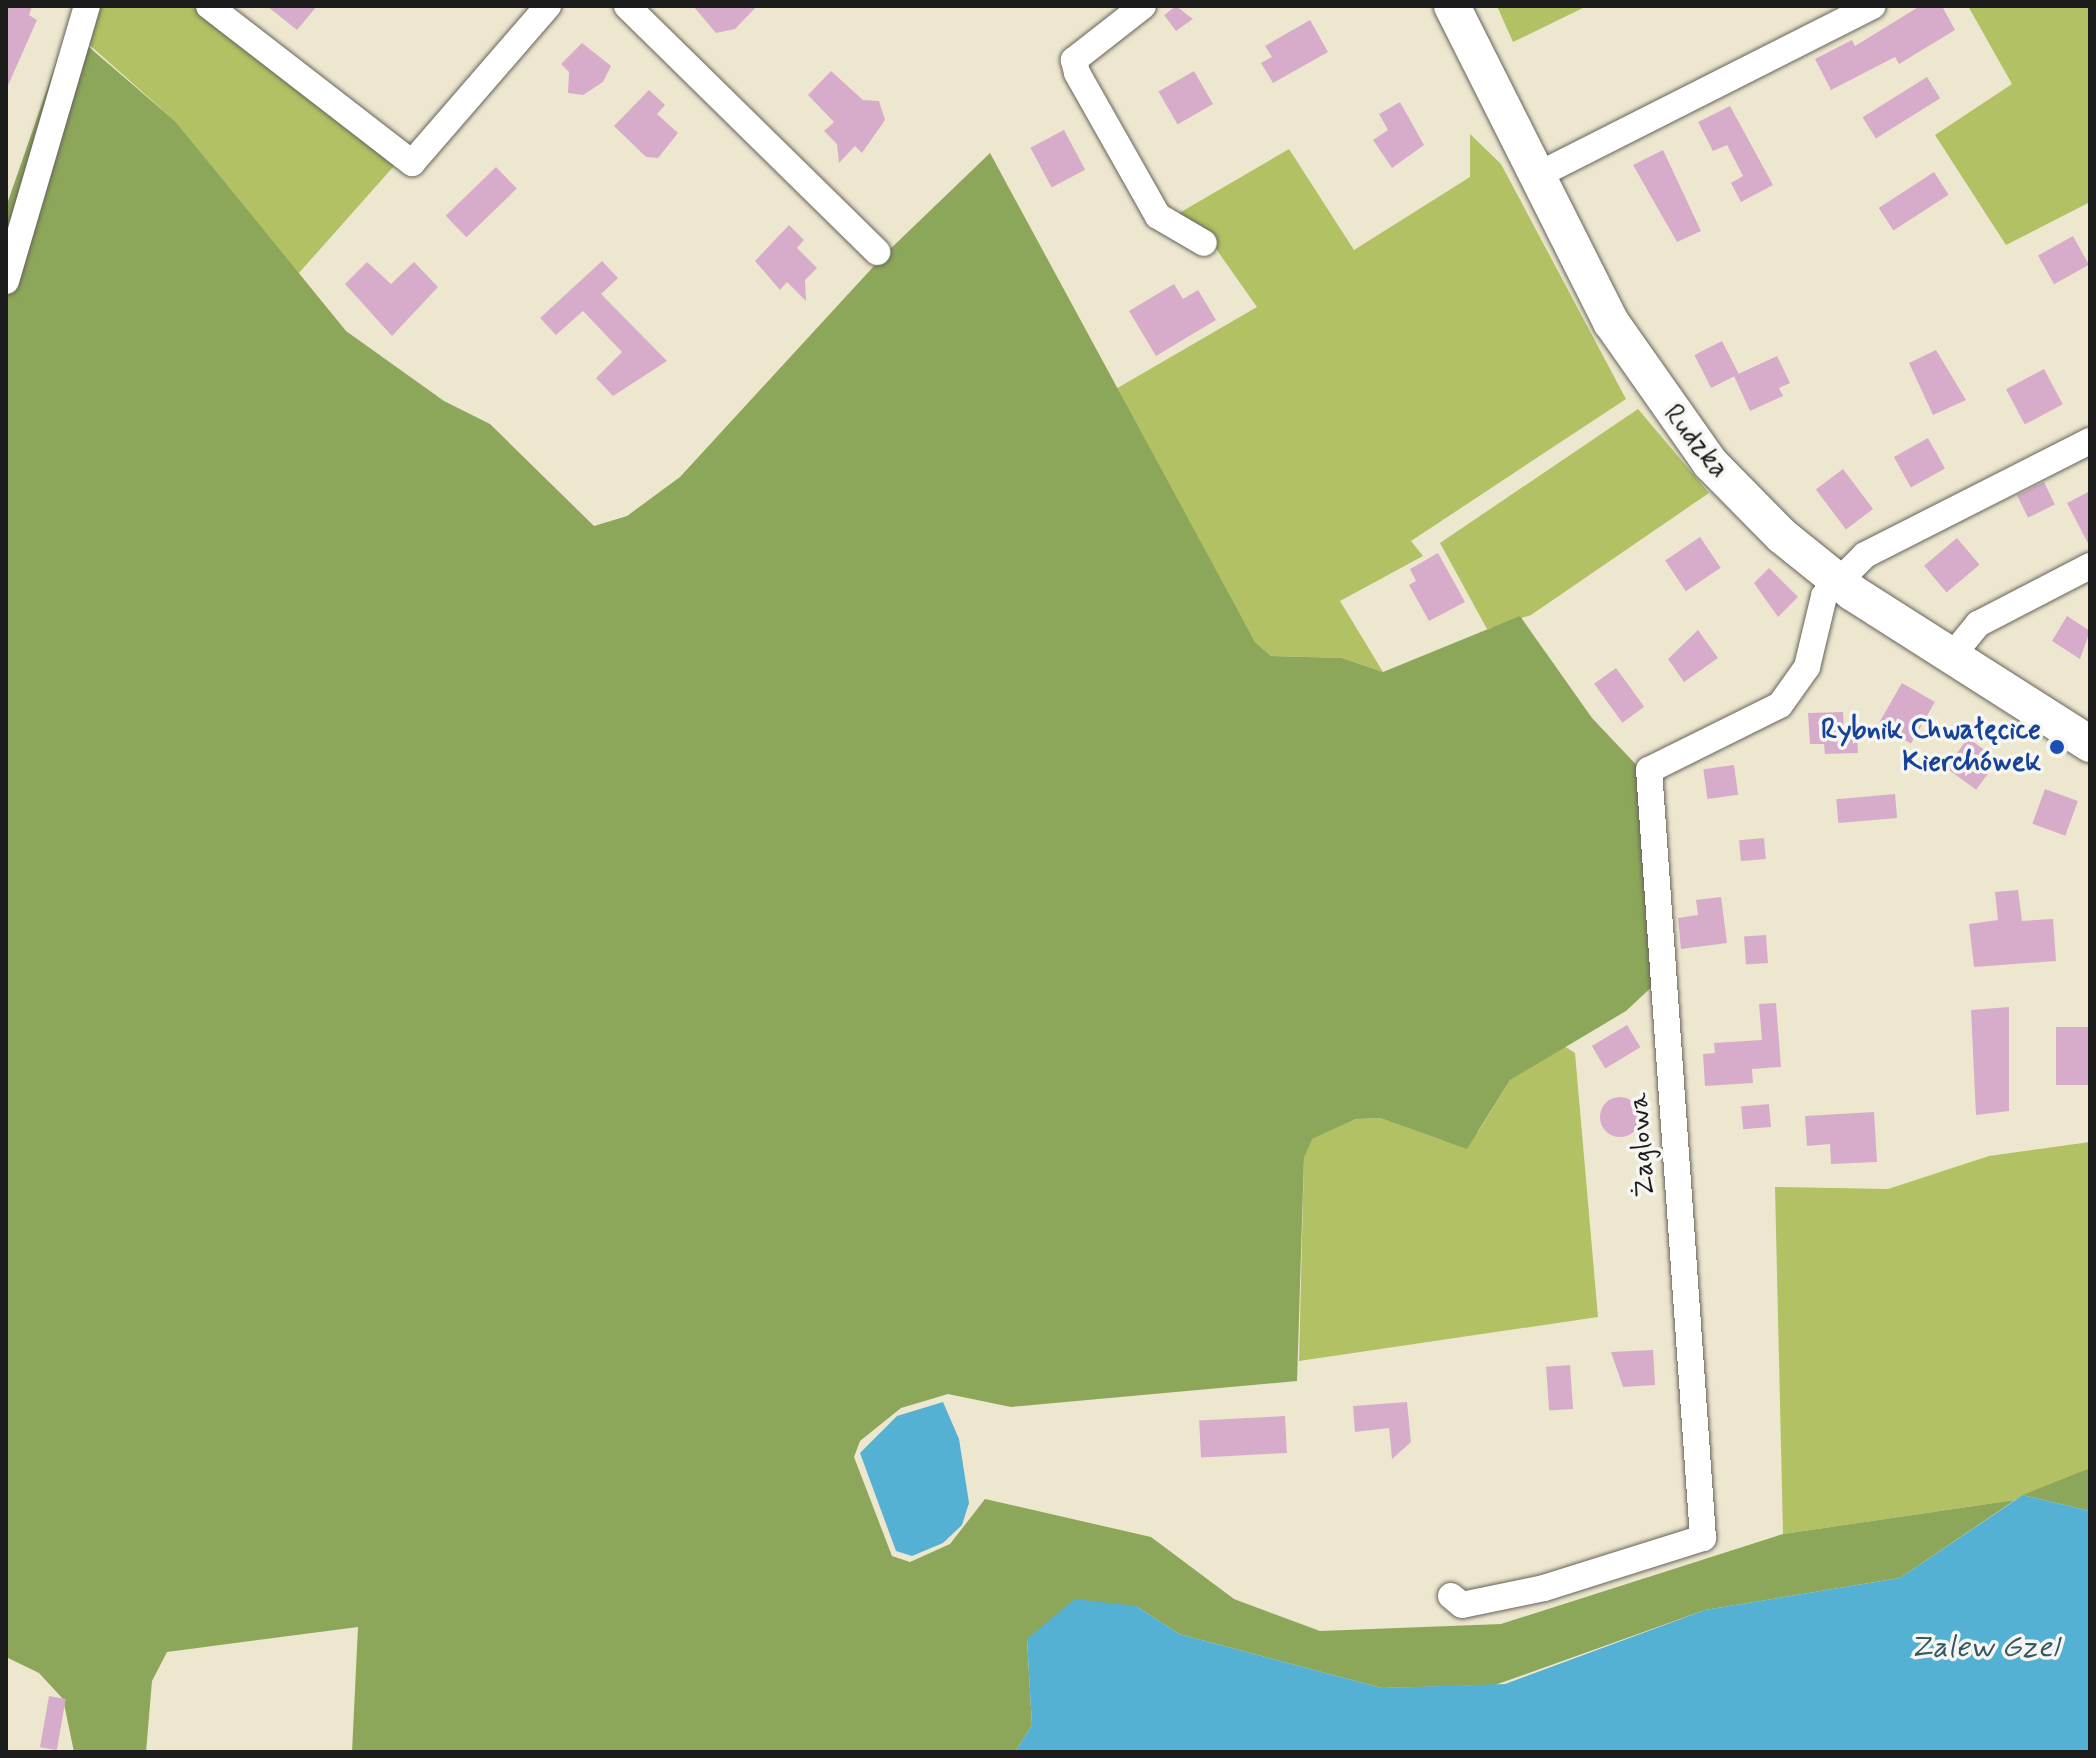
<!DOCTYPE html>
<meta charset="utf-8">
<style>
body{margin:0}
#map{position:relative;width:2096px;height:1758px;overflow:hidden;background:#eee7cf;font-family:Mynerve,sans-serif}
div>[style]{position:absolute}
.green>*{inset:0;background:#b2c164}
.forest>*{inset:0;background:#8da75a}
.water>*{inset:0;background:#55b1d3}
.building>*{inset:0;background:#d7accb;transform-origin:0 0}
.round{border-radius:50%}
.roads{filter:drop-shadow(0 0 2px #66635b) drop-shadow(0 0 2px #66635b)}
.street>*{height:26px;margin:-13px;padding:0 13px;transform-origin:13px;border-radius:13px;background:#fff}
.secondary>*{height:36px;margin:-18px;padding:0 18px;transform-origin:18px;border-radius:18px;background:#fff}
.dots>*{width:22px;height:22px;translate:-50% -50%;box-sizing:border-box;border:4px solid #f6f6f2;border-radius:50%}
span{translate:-50% -50%;white-space:nowrap;text-align:center;line-height:1.15;-webkit-text-stroke:7px #f6f6f2;paint-order:stroke}
.street-label{font-size:28px;color:#1c1c1c}
.transit-label{font-size:28px;color:#164399;font-weight:700}
.right{translate:-100% -50%;text-align:right}
.water-label{font-size:30px;color:#335865;font-style:italic}
.frame{position:absolute;inset:0;border:8px solid #1c1c1c;pointer-events:none}
</style>
<div id="map">
<div class="green">
<i style="clip-path:polygon(98px 6px,195px 6px,394px 166px,298px 274px,175px 121px,84px 40px)"></i>
<i style="clip-path:polygon(1497px 6px,1587px 6px,1513px 42px)"></i>
<i style="clip-path:polygon(1968px 6px,2090px 6px,2090px 202px,2006px 245px,1935px 135px,2012px 84px)"></i>
<i style="clip-path:polygon(1470px 134px,1501px 164px,1626px 399px,1411px 541px,1423px 556px,1340px 601px,1383px 672px,1342px 658px,1271px 656px,1255px 642px,1114px 390px,1257px 307px,1202px 229px,1169px 219px,1289px 149px,1354px 250px,1470px 177px)"></i>
<i style="clip-path:polygon(1638px 409px,1709px 493px,1531px 615px,1487px 629px,1440px 543px)"></i>
<i style="clip-path:polygon(1561px 1044px,1575px 1053px,1598px 1317px,1299px 1361px,1304px 1158px,1311px 1139px,1356px 1119px,1380px 1118px,1442px 1140px,1478px 1132px,1510px 1080px)"></i>
<i style="clip-path:polygon(2090px 1142px,2090px 1468px,2015px 1500px,1783px 1534px,1775px 1187px,1888px 1189px,1989px 1156px)"></i>
</div>
<div class="forest">
<i style="clip-path:polygon(68px 29px,175px 121px,346px 331px,444px 401px,490px 424px,594px 526px,627px 516px,680px 477px,885px 254px,990px 153px,1255px 642px,1271px 656px,1342px 658px,1383px 672px,1520px 616px,1592px 718px,1644px 773px,1657px 982px,1626px 1011px,1510px 1080px,1467px 1149px,1380px 1118px,1356px 1119px,1312px 1139px,1304px 1158px,1297px 1381px,1011px 1407px,948px 1394px,901px 1408px,860px 1441px,854px 1457px,892px 1556px,910px 1562px,950px 1544px,985px 1499px,1151px 1537px,1234px 1599px,1320px 1631px,1501px 1624px,1783px 1534px,2015px 1500px,1900px 1578px,1705px 1610px,1495px 1685px,1382px 1688px,1179px 1634px,1136px 1606px,1027px 1639px,1032px 1725px,1015px 1752px,352px 1752px,358px 1627px,167px 1652px,152px 1681px,146px 1752px,74px 1752px,63px 1699px,39px 1673px,6px 1657px,6px 207px)"></i>
<i style="clip-path:polygon(2090px 1468px,2090px 1511px,2023px 1495px)"></i>
</div>
<div class="water">
<i style="clip-path:polygon(943px 1402px,959px 1439px,969px 1503px,962px 1525px,943px 1543px,912px 1556px,896px 1551px,860px 1453px,897px 1416px)"></i>
<i style="clip-path:polygon(2023px 1495px,2090px 1511px,2090px 1752px,1015px 1752px,1032px 1725px,1027px 1639px,1075px 1599px,1136px 1606px,1179px 1634px,1382px 1688px,1505px 1684px,1705px 1610px,1900px 1578px)"></i>
</div>
<div class="building">
<i style="clip-path:polygon(6px 6px,32px 6px,29px 15px,37px 20px,6px 90px)"></i>
<i style="clip-path:polygon(267px 6px,317px 6px,297px 30px)"></i>
<i style="clip-path:polygon(693px 6px,757px 6px,735px 29px,716px 33px)"></i>
<i style="clip-path:polygon(1176px 6px,1193px 19px,1176px 31px,1164px 15px)"></i>
<i style="clip-path:polygon(1920px 6px,1942px 6px,1955px 30px,1899px 64px,1895px 57px,1831px 90px,1815px 59px,1852px 40px,1855px 46px)"></i>
<i style="clip-path:polygon(1310px 20px,1328px 52px,1273px 83px,1261px 63px,1272px 57px,1265px 46px)"></i>
<i style="clip-path:polygon(582px 43px,611px 66px,603px 82px,583px 95px,568px 93px,569px 72px,561px 64px)"></i>
<i style="clip-path:polygon(831px 71px,863px 100px,879px 101px,885px 120px,862px 153px,855px 146px,839px 163px,837px 144px,824px 131px,834px 122px,808px 95px)"></i>
<i style="left:1194px;top:71px;width:38px;height:41px;rotate:60deg"></i>
<i style="left:1927px;top:77px;width:25px;height:76px;rotate:58deg"></i>
<i style="clip-path:polygon(649px 90px,665px 105px,657px 114px,678px 133px,658px 158px,646px 157px,614px 126px)"></i>
<i style="clip-path:polygon(1400px 102px,1424px 145px,1392px 168px,1373px 140px,1388px 130px,1379px 114px)"></i>
<i style="clip-path:polygon(1730px 106px,1773px 185px,1741px 202px,1731px 183px,1743px 176px,1727px 145px,1713px 151px,1698px 122px)"></i>
<i style="left:1064px;top:130px;width:45px;height:38px;rotate:62deg"></i>
<i style="clip-path:polygon(1663px 150px,1701px 231px,1677px 242px,1633px 165px)"></i>
<i style="left:496px;top:167px;width:30px;height:70px;rotate:46deg"></i>
<i style="left:1934px;top:172px;width:27px;height:66px;rotate:57deg"></i>
<i style="clip-path:polygon(789px 225px,804px 240px,797px 248px,817px 268px,805px 280px,806px 301px,787px 282px,780px 290px,755px 261px)"></i>
<i style="left:2073px;top:236px;width:33px;height:40px;rotate:61deg"></i>
<i style="clip-path:polygon(602px 261px,618px 278px,601px 294px,667px 361px,613px 396px,596px 378px,622px 352px,583px 311px,556px 335px,540px 318px)"></i>
<i style="clip-path:polygon(367px 262px,391px 284px,414px 262px,438px 287px,392px 336px,345px 284px)"></i>
<i style="clip-path:polygon(1174px 284px,1183px 299px,1198px 290px,1216px 320px,1156px 356px,1129px 311px)"></i>
<i style="left:1722px;top:341px;width:37px;height:31px;rotate:63deg"></i>
<i style="clip-path:polygon(1936px 350px,1966px 400px,1933px 415px,1909px 363px)"></i>
<i style="clip-path:polygon(1777px 356px,1790px 383px,1779px 388px,1783px 396px,1750px 411px,1734px 376px)"></i>
<i style="left:2044px;top:369px;width:40px;height:43px;rotate:62deg"></i>
<i style="left:1928px;top:438px;width:35px;height:39px;rotate:61deg"></i>
<i style="left:1843px;top:469px;width:50px;height:34px;rotate:53deg"></i>
<i style="left:2044px;top:482px;width:25px;height:30px;rotate:64deg"></i>
<i style="clip-path:polygon(2090px 491px,2090px 547px,2067px 503px)"></i>
<i style="left:1700px;top:537px;width:37px;height:42px;rotate:56deg"></i>
<i style="left:1957px;top:538px;width:35px;height:43px;rotate:50deg"></i>
<i style="clip-path:polygon(1438px 553px,1465px 602px,1429px 621px,1409px 585px,1416px 581px,1410px 569px)"></i>
<i style="clip-path:polygon(1769px 568px,1798px 597px,1778px 617px,1754px 583px)"></i>
<i style="clip-path:polygon(2067px 616px,2090px 631px,2080px 659px,2052px 641px)"></i>
<i style="clip-path:polygon(1698px 630px,1718px 658px,1684px 682px,1668px 659px)"></i>
<i style="left:1616px;top:668px;width:48px;height:27px;rotate:54deg"></i>
<i style="left:1902px;top:683px;width:38px;height:48px;rotate:30deg"></i>
<i style="clip-path:polygon(1843px 712px,1844px 734px,1857px 733px,1858px 753px,1825px 754px,1824px 744px,1810px 744px,1808px 713px)"></i>
<i style="left:1968px;top:738px;width:37px;height:37px;rotate:36deg"></i>
<i style="left:1734px;top:765px;width:30px;height:31px;rotate:82deg"></i>
<i style="left:2045px;top:789px;width:35px;height:37px;rotate:20deg"></i>
<i style="left:1895px;top:794px;width:24px;height:59px;rotate:85deg"></i>
<i style="left:1764px;top:838px;width:21px;height:25px;rotate:85deg"></i>
<i style="clip-path:polygon(2018px 890px,2022px 921px,2053px 919px,2056px 961px,1974px 967px,1969px 924px,1998px 920px,1995px 892px)"></i>
<i style="clip-path:polygon(1721px 897px,1727px 943px,1681px 949px,1678px 918px,1698px 915px,1696px 900px)"></i>
<i style="left:1766px;top:935px;width:28px;height:22px;rotate:86deg"></i>
<i style="clip-path:polygon(1776px 1003px,1781px 1067px,1752px 1069px,1753px 1083px,1705px 1086px,1703px 1054px,1715px 1053px,1714px 1043px,1762px 1040px,1759px 1004px)"></i>
<i style="clip-path:polygon(2009px 1007px,2009px 1111px,1976px 1115px,1971px 1010px)"></i>
<i style="left:1627px;top:1025px;width:26px;height:41px;rotate:59deg"></i>
<i style="left:2056px;top:1027px;width:34px;height:58px"></i>
<i class="round" style="left:1600px;top:1097px;width:40px;height:40px"></i>
<i style="left:1769px;top:1104px;width:23px;height:28px;rotate:85deg"></i>
<i style="clip-path:polygon(1874px 1112px,1877px 1162px,1831px 1164px,1830px 1144px,1807px 1146px,1805px 1116px)"></i>
<i style="clip-path:polygon(1653px 1350px,1655px 1385px,1623px 1387px,1611px 1352px)"></i>
<i style="left:1570px;top:1365px;width:44px;height:24px;rotate:86deg"></i>
<i style="clip-path:polygon(1407px 1402px,1411px 1442px,1392px 1459px,1389px 1428px,1355px 1432px,1353px 1406px)"></i>
<i style="left:1285px;top:1416px;width:37px;height:86px;rotate:87deg"></i>
<i style="left:49px;top:1696px;width:17px;height:52px;rotate:10deg"></i>
</div>
<div class="roads">
<div class="street">
<i style="left:209px;top:6px;width:257px;rotate:37.7deg"></i>
<i style="left:412px;top:163px;width:208px;rotate:-49.1deg"></i>
<i style="left:627px;top:6px;width:351px;rotate:44.5deg"></i>
<i style="left:1143px;top:6px;width:88px;rotate:142deg"></i>
<i style="left:1074px;top:60px;width:13px;rotate:77deg"></i>
<i style="left:1077px;top:73px;width:164px;rotate:60.5deg"></i>
<i style="left:1158px;top:216px;width:53px;rotate:30.4deg"></i>
<i style="left:1536px;top:176px;width:377px;rotate:-26.8deg"></i>
<i style="left:6px;top:281px;width:287px;rotate:-73.6deg"></i>
<i style="left:1951px;top:657px;width:43px;rotate:-50.7deg"></i>
<i style="left:1978px;top:624px;width:126px;rotate:-27.4deg"></i>
<i style="left:1451px;top:1596px;width:14px;rotate:39deg"></i>
<i style="left:1462px;top:1605px;width:84px;rotate:-11.7deg"></i>
<i style="left:1544px;top:1588px;width:167px;rotate:-17.5deg"></i>
<i style="left:1703px;top:1538px;width:770px;rotate:-94.02deg"></i>
<i style="left:1649px;top:770px;width:146px;rotate:-26.4deg"></i>
<i style="left:1780px;top:705px;width:47px;rotate:-54.6deg"></i>
<i style="left:1807px;top:667px;width:73px;rotate:-76.5deg"></i>
<i style="left:1824px;top:596px;width:58px;rotate:-45deg"></i>
<i style="left:1865px;top:555px;width:252px;rotate:-26.9deg"></i>
</div>
<div class="secondary">
<i style="left:1452px;top:6px;width:354px;rotate:63.3deg"></i>
<i style="left:1611px;top:322px;width:172px;rotate:54.9deg"></i>
<i style="left:1710px;top:463px;width:103px;rotate:45.4deg"></i>
<i style="left:1782px;top:536px;width:91px;rotate:38.8deg"></i>
<i style="left:1853px;top:593px;width:281px;rotate:32.5deg"></i>
</div>
</div>
<div class="dots">
<i style="left:2057px;top:747px;background:#1a4fb4"></i>
</div>
<div class="street-label">
<span style="left:1695px;top:442px;rotate:51deg">Rudzka</span>
<span style="left:1643px;top:1145px;rotate:-94deg">Żaglowa</span>
</div>
<div class="transit-label">
<span class="right" style="left:2041px;top:747px">Rybnik Chwałęcice<br>Kierchówek</span>
</div>
<div class="water-label">
<span style="left:1984px;top:1648px">Zalew Gzel</span>
</div>
<div class="frame"></div>
</div>
